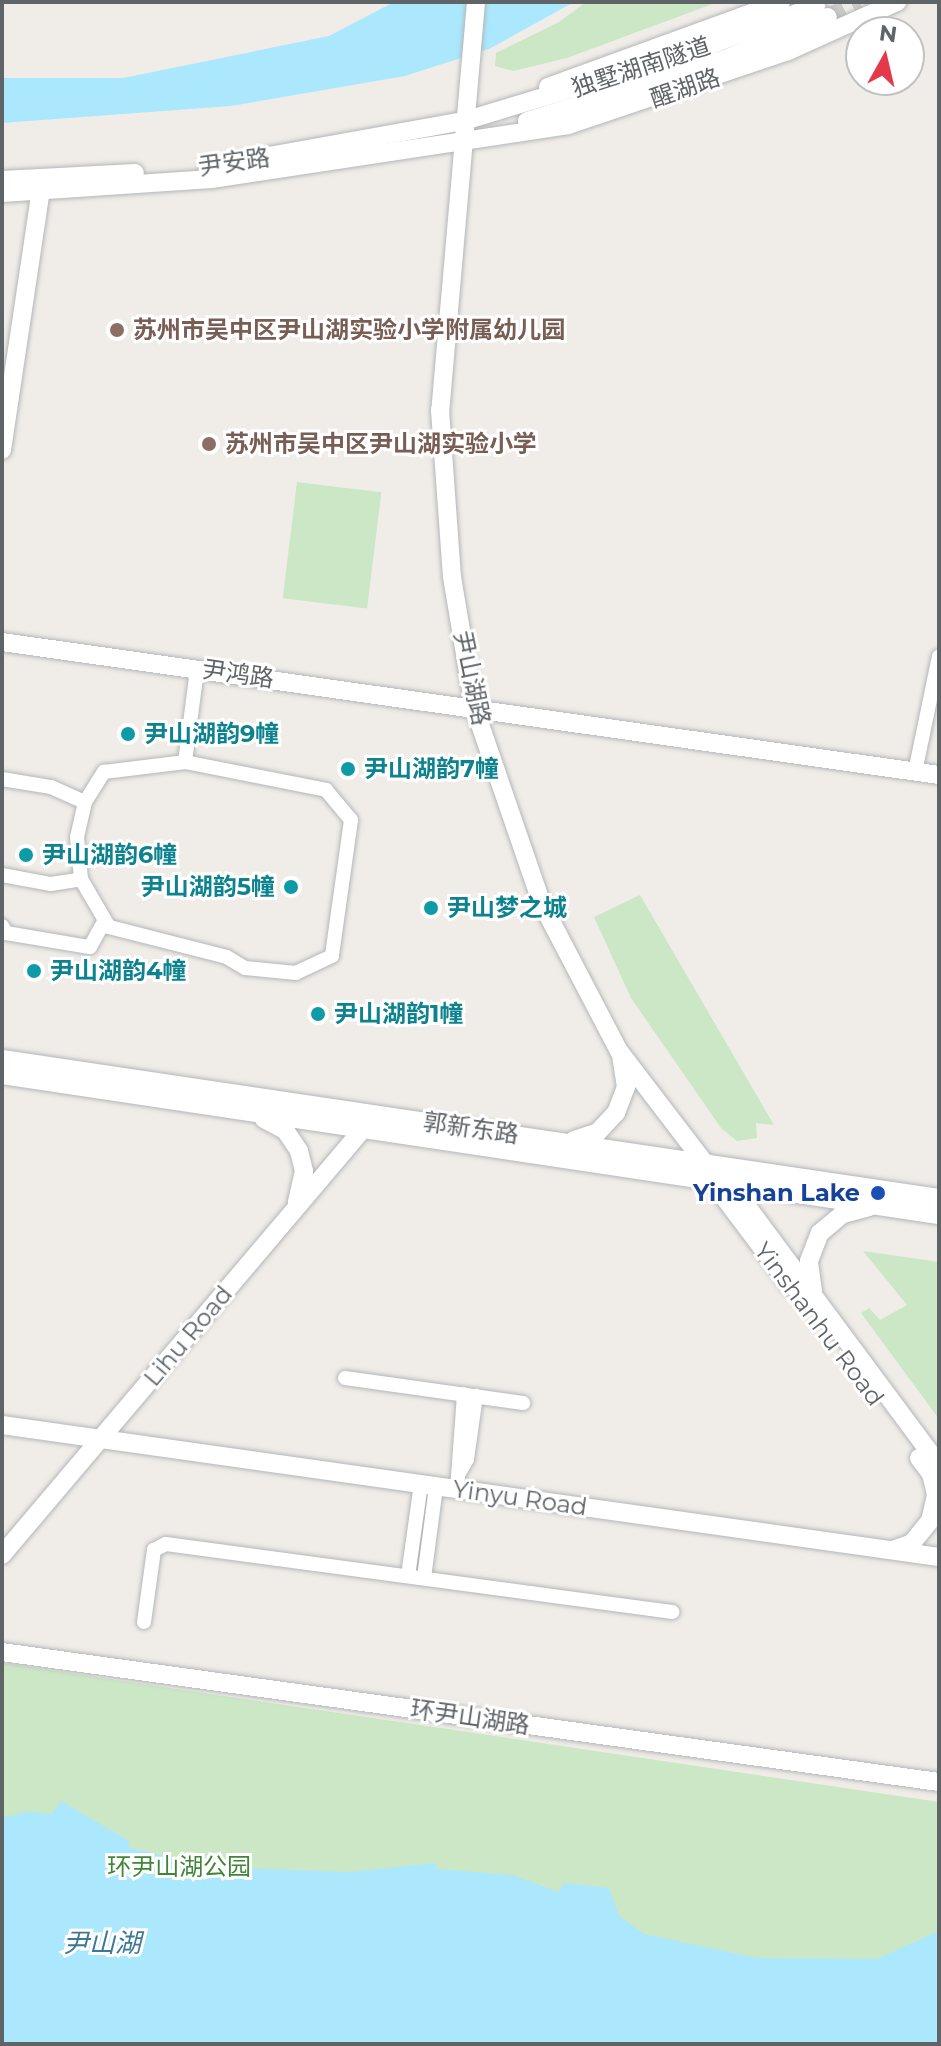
<!DOCTYPE html>
<meta charset="utf-8">
<style>
body{margin:0}
#map{position:relative;width:941px;height:2046px;overflow:hidden;background:#f0ede8;font-family:Montserrat,"Noto Sans SC",sans-serif}
div>[style]{position:absolute}
.green>*{inset:0;background:#cbe7c5;transform-origin:0 0}
.water>*{inset:0;background:#abe8fd}
.secondary-tunnel>*{height:18px;margin-top:-9px;transform-origin:0;background:repeating-linear-gradient(90deg,#cccbc8 0 18px,transparent 0 27px)}
.roads{filter:drop-shadow(0 0 2px #b3b6b9) drop-shadow(0 0 2px #b3b6b9)}
.street>*{height:14px;margin:-7px;padding:0 7px;transform-origin:7px;border-radius:7px;background:#fff}
.secondary>*{height:18px;margin:-9px;padding:0 9px;transform-origin:9px;border-radius:9px;background:#fff}
.dots>*{width:22px;height:22px;translate:-50% -50%;box-sizing:border-box;border:4px solid #fff;border-radius:50%}
span{translate:-50% -50%;white-space:nowrap;text-align:center;line-height:1.15;-webkit-text-stroke:6px #fff;paint-order:stroke}
.street-label{font-size:24px;color:#5f6467}
.education-label{font-size:24px;color:#785e54;font-weight:700}
.left{translate:0 -50%;text-align:left}
.culture-label{font-size:24px;color:#0d838f;font-weight:700}
.right{translate:-100% -50%;text-align:right}
.transit-label{font-size:24px;color:#164399;font-weight:700}
.park-label{font-size:24px;color:#428538}
.water-label{font-size:26px;color:#3e7895;font-style:italic}
.frame{position:absolute;inset:0;border:4px solid #5f6467;pointer-events:none}
.north{position:absolute;left:845px;top:16px;width:80px;height:80px;box-sizing:border-box;background:#fff;border:2px solid #bfc1c2;border-radius:50%;rotate:8deg;font-size:22px;font-weight:700;line-height:32px;text-align:center;color:#5f6467}
.north::after{content:'';display:block;margin:auto;width:28px;height:36px;background:#e5394b;clip-path:polygon(50% 0,100% 100%,50% 72%,0 100%)}
</style>
<div id="map">
<div class="green">
<i style="clip-path:polygon(586px 2px,718px 2px,567px 58px,513px 71px,495px 66px,496px 53px,559px 22px)"></i>
<i style="left:297px;top:482px;width:85px;height:117px;rotate:7deg"></i>
<i style="clip-path:polygon(640px 895px,774px 1125px,756px 1123px,757px 1138px,737px 1141px,721px 1128px,631px 998px,594px 917px)"></i>
<i style="clip-path:polygon(863px 1251px,939px 1262px,939px 1419px,861px 1313px,869px 1308px,880px 1320px,907px 1305px)"></i>
<i style="clip-path:polygon(2px 1663px,939px 1802px,939px 2044px,2px 2044px)"></i>
</div>
<div class="water">
<i style="clip-path:polygon(394px 2px,574px 2px,489px 49px,405px 76px,231px 106px,2px 123px,2px 78px,123px 78px,329px 36px)"></i>
<i style="clip-path:polygon(61px 1801px,129px 1841px,128px 1847px,206px 1867px,351px 1872px,436px 1863px,436px 1869px,512px 1875px,559px 1892px,563px 1883px,609px 1888px,619px 1916px,644px 1934px,757px 1958px,877px 1959px,939px 1931px,939px 2044px,2px 2044px,2px 1818px,27px 1812px,52px 1814px)"></i>
</div>
<div class="secondary-tunnel">
<i style="left:828px;top:17px;width:35px;rotate:-25deg"></i>
</div>
<div class="roads">
<div class="street">
<i style="left:185px;top:762px;width:94px;rotate:-82.6deg"></i>
<i style="left:915px;top:772px;width:118px;rotate:-78.3deg"></i>
<i style="left:2px;top:779px;width:50px;rotate:9.3deg"></i>
<i style="left:51px;top:787px;width:37px;rotate:24deg"></i>
<i style="left:85px;top:802px;width:36px;rotate:-58deg"></i>
<i style="left:104px;top:772px;width:82px;rotate:-7deg"></i>
<i style="left:185px;top:762px;width:144px;rotate:11.2deg"></i>
<i style="left:326px;top:790px;width:39px;rotate:50deg"></i>
<i style="left:351px;top:820px;width:137px;rotate:98deg"></i>
<i style="left:332px;top:956px;width:40px;rotate:155deg"></i>
<i style="left:296px;top:973px;width:51px;rotate:-174.4deg"></i>
<i style="left:245px;top:968px;width:21px;rotate:-149deg"></i>
<i style="left:227px;top:957px;width:122px;rotate:-165.7deg"></i>
<i style="left:109px;top:927px;width:56px;rotate:-120.3deg"></i>
<i style="left:81px;top:879px;width:42px;rotate:-95.4deg"></i>
<i style="left:77px;top:837px;width:36px;rotate:-77deg"></i>
<i style="left:2px;top:875px;width:50px;rotate:10.4deg"></i>
<i style="left:51px;top:884px;width:30px;rotate:-9deg"></i>
<i style="left:2px;top:926px;width:8px;rotate:60deg"></i>
<i style="left:6px;top:933px;width:85px;rotate:9.5deg"></i>
<i style="left:90px;top:947px;width:29px;rotate:-61deg"></i>
<i style="left:345px;top:1378px;width:180px;rotate:8deg"></i>
<i style="left:459px;top:1473px;width:16px;rotate:-60deg"></i>
<i style="left:467px;top:1459px;width:64px;rotate:-81.9deg"></i>
<i style="left:457px;top:1490px;width:96px;rotate:-85.8deg"></i>
<i style="left:408px;top:1576px;width:93px;rotate:-82deg"></i>
<i style="left:424px;top:1578px;width:92px;rotate:-82.5deg"></i>
<i style="left:144px;top:1622px;width:73px;rotate:-82.1deg"></i>
<i style="left:154px;top:1550px;width:13px;rotate:-27deg"></i>
<i style="left:166px;top:1544px;width:511px;rotate:7.65deg"></i>
</div>
<div class="secondary">
<i style="left:476px;top:2px;width:410px;rotate:95deg"></i>
<i style="left:440px;top:410px;width:167px;rotate:85.9deg"></i>
<i style="left:452px;top:577px;width:132px;rotate:80.4deg"></i>
<i style="left:474px;top:707px;width:206px;rotate:71deg"></i>
<i style="left:541px;top:902px;width:168px;rotate:62.4deg"></i>
<i style="left:619px;top:1051px;width:140px;rotate:52.6deg"></i>
<i style="left:704px;top:1162px;width:32px;rotate:39deg"></i>
<i style="left:729px;top:1182px;width:352px;rotate:53.4deg"></i>
<i style="left:548px;top:87px;width:248px;rotate:-20deg"></i>
<i style="left:527px;top:121px;width:207px;rotate:-17.4deg"></i>
<i style="left:725px;top:59px;width:111px;rotate:-22.2deg"></i>
<i style="left:208px;top:167px;width:260px;rotate:-10.2deg"></i>
<i style="left:464px;top:121px;width:229px;rotate:-16.8deg"></i>
<i style="left:683px;top:55px;width:142px;rotate:-20.2deg"></i>
<i style="left:2px;top:180px;width:133px;rotate:-3deg"></i>
<i style="left:2px;top:193px;width:210px;rotate:-3.8deg"></i>
<i style="left:212px;top:179px;width:360px;rotate:-8.6deg"></i>
<i style="left:568px;top:125px;width:232px;rotate:-18.6deg"></i>
<i style="left:788px;top:51px;width:120px;rotate:-24.2deg"></i>
<i style="left:2px;top:450px;width:270px;rotate:-81.5deg"></i>
<i style="left:2px;top:642px;width:946px;rotate:8.08deg"></i>
<i style="left:2px;top:1059px;width:947px;rotate:8.44deg"></i>
<i style="left:2px;top:1075px;width:947px;rotate:8.5deg"></i>
<i style="left:264px;top:1119px;width:24px;rotate:28deg"></i>
<i style="left:285px;top:1130px;width:25px;rotate:56deg"></i>
<i style="left:299px;top:1151px;width:21px;rotate:76deg"></i>
<i style="left:304px;top:1171px;width:32px;rotate:103deg"></i>
<i style="left:574px;top:1140px;width:25px;rotate:-18deg"></i>
<i style="left:598px;top:1132px;width:26px;rotate:-47deg"></i>
<i style="left:616px;top:1113px;width:28px;rotate:-69deg"></i>
<i style="left:626px;top:1087px;width:30px;rotate:-99deg"></i>
<i style="left:708px;top:1176px;width:138px;rotate:53deg"></i>
<i style="left:813px;top:1291px;width:30px;rotate:-98deg"></i>
<i style="left:809px;top:1261px;width:30px;rotate:-69deg"></i>
<i style="left:820px;top:1233px;width:30px;rotate:-40deg"></i>
<i style="left:843px;top:1214px;width:27px;rotate:-15deg"></i>
<i style="left:2px;top:1425px;width:946px;rotate:8.02deg"></i>
<i style="left:919px;top:1458px;width:34px;rotate:53deg"></i>
<i style="left:893px;top:1550px;width:20px;rotate:-20deg"></i>
<i style="left:912px;top:1543px;width:28px;rotate:-51deg"></i>
<i style="left:930px;top:1521px;width:28px;rotate:-77deg"></i>
<i style="left:936px;top:1494px;width:21px;rotate:-104deg"></i>
<i style="left:2px;top:1555px;width:558px;rotate:-49.72deg"></i>
<i style="left:363px;top:1129px;width:10px;rotate:-84deg"></i>
<i style="left:2px;top:1652px;width:946px;rotate:7.9deg"></i>
</div>
</div>
<div class="dots">
<i style="left:117px;top:330px;background:#8d6e63"></i>
<i style="left:209px;top:444px;background:#8d6e63"></i>
<i style="left:128px;top:734px;background:#0f9aa8"></i>
<i style="left:348px;top:769px;background:#0f9aa8"></i>
<i style="left:26px;top:855px;background:#0f9aa8"></i>
<i style="left:291px;top:887px;background:#0f9aa8"></i>
<i style="left:431px;top:908px;background:#0f9aa8"></i>
<i style="left:34px;top:971px;background:#0f9aa8"></i>
<i style="left:318px;top:1014px;background:#0f9aa8"></i>
<i style="left:878px;top:1193px;background:#1a4fb4"></i>
</div>
<div class="street-label">
<span style="left:641px;top:67px;rotate:-18deg">独墅湖南隧道</span>
<span style="left:685px;top:88px;rotate:-19deg">醒湖路</span>
<span style="left:234px;top:162px;rotate:-8deg">尹安路</span>
<span style="left:238px;top:674px;rotate:8deg">尹鸿路</span>
<span style="left:472px;top:678px;rotate:78deg">尹山湖路</span>
<span style="left:471px;top:1128px;rotate:8deg">郭新东路</span>
<span style="left:819px;top:1324px;rotate:53deg">Yinshanhu Road</span>
<span style="left:188px;top:1336px;rotate:-50deg">Lihu Road</span>
<span style="left:520px;top:1498px;rotate:8deg">Yinyu Road</span>
<span style="left:470px;top:1717px;rotate:8deg">环尹山湖路</span>
</div>
<div class="education-label">
<span class="left" style="left:133px;top:330px">苏州市吴中区尹山湖实验小学附属幼儿园</span>
<span class="left" style="left:225px;top:444px">苏州市吴中区尹山湖实验小学</span>
</div>
<div class="culture-label">
<span class="left" style="left:144px;top:734px">尹山湖韵9幢</span>
<span class="left" style="left:364px;top:769px">尹山湖韵7幢</span>
<span class="left" style="left:42px;top:855px">尹山湖韵6幢</span>
<span class="right" style="left:275px;top:887px">尹山湖韵5幢</span>
<span class="left" style="left:447px;top:908px">尹山梦之城</span>
<span class="left" style="left:50px;top:971px">尹山湖韵4幢</span>
<span class="left" style="left:334px;top:1014px">尹山湖韵1幢</span>
</div>
<div class="transit-label">
<span class="right" style="left:860px;top:1193px">Yinshan Lake</span>
</div>
<div class="park-label">
<span style="left:179px;top:1867px">环尹山湖公园</span>
</div>
<div class="water-label">
<span style="left:102px;top:1944px">尹山湖</span>
</div>
<div class="frame"></div>
<div class="north">N</div>
</div>
